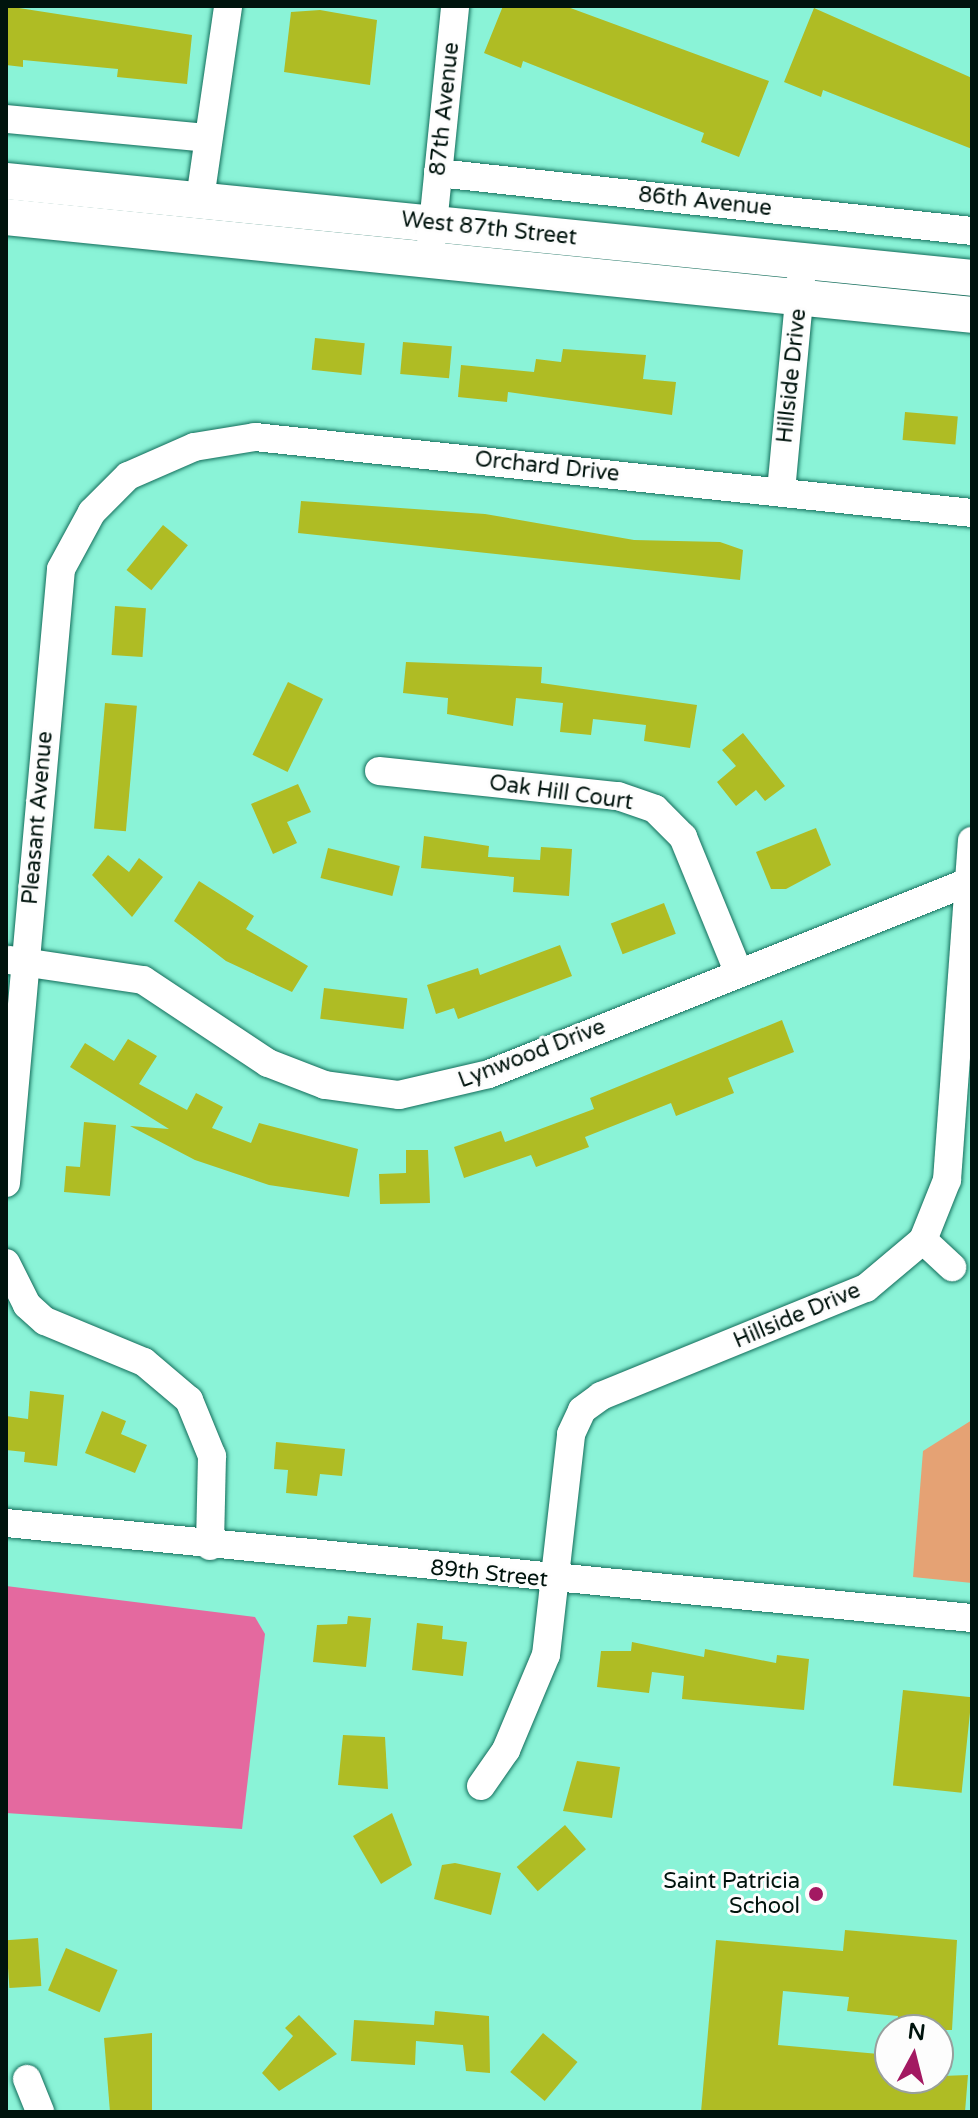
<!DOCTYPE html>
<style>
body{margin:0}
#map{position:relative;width:978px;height:2118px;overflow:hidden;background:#8af3d7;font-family:"Varela Round",sans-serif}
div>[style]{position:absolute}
.green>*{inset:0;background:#e5a274}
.water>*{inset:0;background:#e4699f}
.building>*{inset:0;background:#afbc24;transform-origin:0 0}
.roads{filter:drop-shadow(0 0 2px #136d5b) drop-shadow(0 0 2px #136d5b)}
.minor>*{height:28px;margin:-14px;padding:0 14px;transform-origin:14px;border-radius:14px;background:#fff}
.major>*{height:36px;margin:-18px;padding:0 18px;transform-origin:18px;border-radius:18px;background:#fff}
.dots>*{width:22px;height:22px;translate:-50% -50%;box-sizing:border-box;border:4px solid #fdfdfd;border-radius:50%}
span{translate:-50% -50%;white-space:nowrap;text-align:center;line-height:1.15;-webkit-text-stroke:6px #fdfdfd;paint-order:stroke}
.street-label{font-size:22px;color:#00130d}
.poi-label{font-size:22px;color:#00130d}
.right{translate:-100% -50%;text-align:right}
.frame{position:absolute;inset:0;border:8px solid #00130d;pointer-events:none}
.north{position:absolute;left:874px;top:2014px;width:80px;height:80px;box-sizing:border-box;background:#fdfdfd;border:2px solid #989f9d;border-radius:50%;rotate:7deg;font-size:22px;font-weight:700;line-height:32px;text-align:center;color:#00130d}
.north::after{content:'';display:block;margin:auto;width:28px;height:36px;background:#a31962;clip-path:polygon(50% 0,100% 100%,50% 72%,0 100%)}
</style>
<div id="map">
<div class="green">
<i style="clip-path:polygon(972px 1420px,972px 1583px,913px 1577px,923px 1451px)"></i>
</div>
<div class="water">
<i style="clip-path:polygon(6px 1586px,255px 1617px,265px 1634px,242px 1829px,6px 1813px)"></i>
</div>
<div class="building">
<i style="clip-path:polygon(6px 6px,192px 35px,187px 84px,117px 77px,118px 69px,23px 60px,23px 67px,6px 65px)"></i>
<i style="clip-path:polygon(503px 6px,565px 6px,769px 81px,739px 157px,701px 142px,704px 133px,523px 61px,521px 68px,484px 53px)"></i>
<i style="clip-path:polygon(814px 8px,972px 78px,972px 149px,823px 90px,821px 97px,784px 82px)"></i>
<i style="clip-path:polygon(320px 10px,377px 20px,370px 85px,284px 72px,291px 12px)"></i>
<i style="left:315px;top:338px;width:50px;height:32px;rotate:6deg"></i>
<i style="left:403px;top:342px;width:49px;height:32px;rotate:5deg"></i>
<i style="clip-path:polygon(563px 349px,646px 355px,643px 379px,676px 382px,672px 415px,508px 392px,507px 402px,458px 397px,461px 365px,534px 372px,536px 359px,561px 362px)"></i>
<i style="left:905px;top:412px;width:53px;height:28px;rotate:5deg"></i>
<i style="clip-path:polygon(301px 501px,485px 514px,634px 540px,720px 542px,743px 550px,740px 580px,298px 533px)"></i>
<i style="left:163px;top:525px;width:32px;height:58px;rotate:39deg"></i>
<i style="left:115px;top:606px;width:31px;height:49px;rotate:4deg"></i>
<i style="clip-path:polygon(406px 662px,542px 667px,541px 683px,697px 705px,690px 748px,644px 741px,646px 725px,593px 719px,591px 735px,560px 732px,563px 703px,516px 698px,513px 726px,447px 714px,448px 698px,403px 693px)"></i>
<i style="left:288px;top:682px;width:39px;height:81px;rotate:26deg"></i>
<i style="left:105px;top:703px;width:32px;height:126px;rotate:5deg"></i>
<i style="clip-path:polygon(743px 733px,785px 786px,765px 801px,756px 790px,736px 806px,717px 782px,736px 766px,722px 750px)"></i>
<i style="clip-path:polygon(298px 784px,311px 812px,287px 822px,297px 843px,273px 854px,251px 804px)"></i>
<i style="clip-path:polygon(816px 828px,831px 865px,786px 889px,771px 889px,756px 852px)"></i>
<i style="clip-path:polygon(424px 836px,489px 846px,488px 857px,540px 860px,541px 847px,572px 849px,569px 896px,513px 892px,514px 877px,421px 868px)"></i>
<i style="left:328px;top:848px;width:74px;height:31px;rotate:14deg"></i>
<i style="clip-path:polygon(108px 855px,129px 872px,139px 858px,163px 877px,132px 917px,92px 875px)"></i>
<i style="clip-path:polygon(199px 881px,254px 916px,246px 929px,308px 966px,292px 992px,226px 961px,174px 921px)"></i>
<i style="left:664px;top:903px;width:33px;height:57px;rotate:69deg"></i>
<i style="clip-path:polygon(560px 945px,572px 976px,458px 1019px,454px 1008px,436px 1014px,427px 985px,478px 968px,480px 975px)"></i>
<i style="left:324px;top:988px;width:84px;height:31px;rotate:7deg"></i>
<i style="clip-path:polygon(782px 1020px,794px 1052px,728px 1078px,734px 1093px,676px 1116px,671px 1103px,585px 1137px,589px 1147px,536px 1167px,531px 1155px,464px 1178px,454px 1147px,501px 1131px,505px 1142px,594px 1109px,590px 1098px)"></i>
<i style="clip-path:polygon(128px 1039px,157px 1056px,139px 1084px,187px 1110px,196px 1093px,223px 1107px,212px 1128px,251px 1143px,259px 1123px,358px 1149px,349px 1197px,269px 1185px,195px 1160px,130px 1126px,169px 1129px,70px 1067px,85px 1043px,114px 1061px)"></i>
<i style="clip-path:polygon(84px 1122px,116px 1125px,110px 1196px,64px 1192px,66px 1166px,80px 1167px)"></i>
<i style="clip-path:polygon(406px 1150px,428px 1150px,430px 1203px,380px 1204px,379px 1174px,406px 1173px)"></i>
<i style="clip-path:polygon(30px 1391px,64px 1395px,57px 1466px,24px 1462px,25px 1452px,6px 1450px,6px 1416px,28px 1419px)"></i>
<i style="clip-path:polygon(102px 1411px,126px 1421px,121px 1434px,147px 1445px,135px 1473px,85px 1453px)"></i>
<i style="clip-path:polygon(276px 1442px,345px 1449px,342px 1476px,320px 1474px,317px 1496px,286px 1493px,288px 1470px,274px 1469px)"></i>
<i style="clip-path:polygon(348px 1616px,371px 1618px,366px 1667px,313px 1662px,317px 1625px,347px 1624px)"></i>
<i style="clip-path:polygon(417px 1623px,443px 1626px,442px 1639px,467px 1642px,463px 1676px,412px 1670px)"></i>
<i style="clip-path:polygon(632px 1642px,704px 1657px,705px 1649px,776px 1663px,777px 1655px,809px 1659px,804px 1710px,682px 1699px,684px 1676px,652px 1672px,649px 1693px,597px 1687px,601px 1651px,631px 1651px)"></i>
<i style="left:903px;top:1690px;width:69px;height:96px;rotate:6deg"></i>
<i style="clip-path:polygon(343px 1735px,385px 1737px,388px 1789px,338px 1785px)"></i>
<i style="clip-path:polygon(577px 1761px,620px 1767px,612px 1818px,563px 1811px)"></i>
<i style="clip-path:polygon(392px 1813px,412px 1865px,381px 1884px,353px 1836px)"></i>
<i style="left:565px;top:1825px;width:32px;height:64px;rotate:49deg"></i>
<i style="clip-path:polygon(455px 1863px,501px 1873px,491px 1915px,434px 1899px,442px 1865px)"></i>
<i style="clip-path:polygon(845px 1930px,957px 1940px,952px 2030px,896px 2030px,898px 2016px,847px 2011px,849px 1997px,783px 1991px,778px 2045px,890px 2055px,890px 2078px,968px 2075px,965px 2112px,701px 2112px,716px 1940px,843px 1951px)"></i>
<i style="left:38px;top:1938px;width:48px;height:32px;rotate:86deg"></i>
<i style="left:66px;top:1948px;width:56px;height:46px;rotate:23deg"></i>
<i style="clip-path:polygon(435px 2011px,489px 2016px,490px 2073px,466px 2071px,463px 2045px,416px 2041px,415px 2065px,351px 2061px,354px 2020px,434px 2025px)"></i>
<i style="clip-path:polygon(299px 2015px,337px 2054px,279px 2091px,262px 2073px,293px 2036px,285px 2028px)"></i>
<i style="clip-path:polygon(152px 2033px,152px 2112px,110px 2112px,104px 2038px)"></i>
<i style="left:543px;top:2033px;width:45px;height:51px;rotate:40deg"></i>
</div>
<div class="roads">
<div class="minor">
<i style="left:6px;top:119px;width:203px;rotate:5.4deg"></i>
<i style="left:438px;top:173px;width:537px;rotate:6.2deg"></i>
<i style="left:200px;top:199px;width:195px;rotate:-81.7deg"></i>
<i style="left:431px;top:244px;width:239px;rotate:-84.2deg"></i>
<i style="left:781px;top:491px;width:214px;rotate:-84.6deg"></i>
<i style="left:379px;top:771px;width:240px;rotate:6deg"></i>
<i style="left:618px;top:796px;width:39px;rotate:19deg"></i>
<i style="left:655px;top:809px;width:40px;rotate:45deg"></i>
<i style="left:683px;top:837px;width:145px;rotate:67.7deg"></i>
<i style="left:9px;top:960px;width:135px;rotate:8.5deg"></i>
<i style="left:143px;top:980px;width:150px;rotate:33.6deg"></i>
<i style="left:268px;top:1063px;width:61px;rotate:21.1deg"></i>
<i style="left:325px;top:1085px;width:75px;rotate:7.7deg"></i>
<i style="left:399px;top:1095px;width:92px;rotate:-13.1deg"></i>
<i style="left:489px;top:1074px;width:516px;rotate:-21.84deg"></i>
<i style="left:6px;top:1183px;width:616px;rotate:-84.88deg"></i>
<i style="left:61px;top:569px;width:65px;rotate:-61.5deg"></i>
<i style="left:92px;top:512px;width:51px;rotate:-45deg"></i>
<i style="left:128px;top:476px;width:72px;rotate:-23.7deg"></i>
<i style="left:194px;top:447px;width:62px;rotate:-9.3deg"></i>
<i style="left:255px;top:437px;width:721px;rotate:6.05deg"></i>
<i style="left:923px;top:1240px;width:40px;rotate:43deg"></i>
<i style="left:6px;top:1263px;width:47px;rotate:63.4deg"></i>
<i style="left:27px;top:1305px;width:24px;rotate:42deg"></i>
<i style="left:45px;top:1321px;width:107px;rotate:22.5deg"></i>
<i style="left:144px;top:1362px;width:59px;rotate:40.2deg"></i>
<i style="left:189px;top:1400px;width:61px;rotate:67.7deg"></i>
<i style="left:212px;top:1456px;width:90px;rotate:91.3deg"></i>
<i style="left:6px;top:1523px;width:971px;rotate:5.62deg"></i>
<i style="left:481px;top:1786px;width:44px;rotate:-55.2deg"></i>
<i style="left:506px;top:1750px;width:103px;rotate:-67.2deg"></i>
<i style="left:546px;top:1655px;width:222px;rotate:-83.5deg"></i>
<i style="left:571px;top:1434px;width:26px;rotate:-65deg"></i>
<i style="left:582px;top:1410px;width:24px;rotate:-36deg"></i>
<i style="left:601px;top:1396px;width:286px;rotate:-22.2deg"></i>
<i style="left:866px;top:1288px;width:75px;rotate:-40.1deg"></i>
<i style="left:923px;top:1240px;width:65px;rotate:-68.2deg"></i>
<i style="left:947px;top:1180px;width:340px;rotate:-85.8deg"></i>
<i style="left:27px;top:2079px;width:35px;rotate:68deg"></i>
</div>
<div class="major">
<i style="left:6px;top:181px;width:971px;rotate:5.73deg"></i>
<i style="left:6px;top:217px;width:971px;rotate:5.79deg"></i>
</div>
</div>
<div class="dots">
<i style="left:816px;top:1894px;background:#a31962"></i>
</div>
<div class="street-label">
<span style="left:445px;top:109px;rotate:-84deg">87th Avenue</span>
<span style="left:705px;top:202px;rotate:6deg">86th Avenue</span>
<span style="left:489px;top:229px;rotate:6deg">West 87th Street</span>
<span style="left:792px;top:376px;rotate:-84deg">Hillside Drive</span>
<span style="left:547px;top:467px;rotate:6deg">Orchard Drive</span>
<span style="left:561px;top:793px;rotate:8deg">Oak Hill Court</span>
<span style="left:38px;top:818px;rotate:-85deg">Pleasant Avenue</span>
<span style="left:532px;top:1054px;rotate:-21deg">Lynwood Drive</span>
<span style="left:797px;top:1316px;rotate:-23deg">Hillside Drive</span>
<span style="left:489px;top:1574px;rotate:6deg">89th Street</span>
</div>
<div class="poi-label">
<span class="right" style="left:800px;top:1894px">Saint Patricia<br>School</span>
</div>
<div class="frame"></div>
<div class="north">N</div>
</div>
